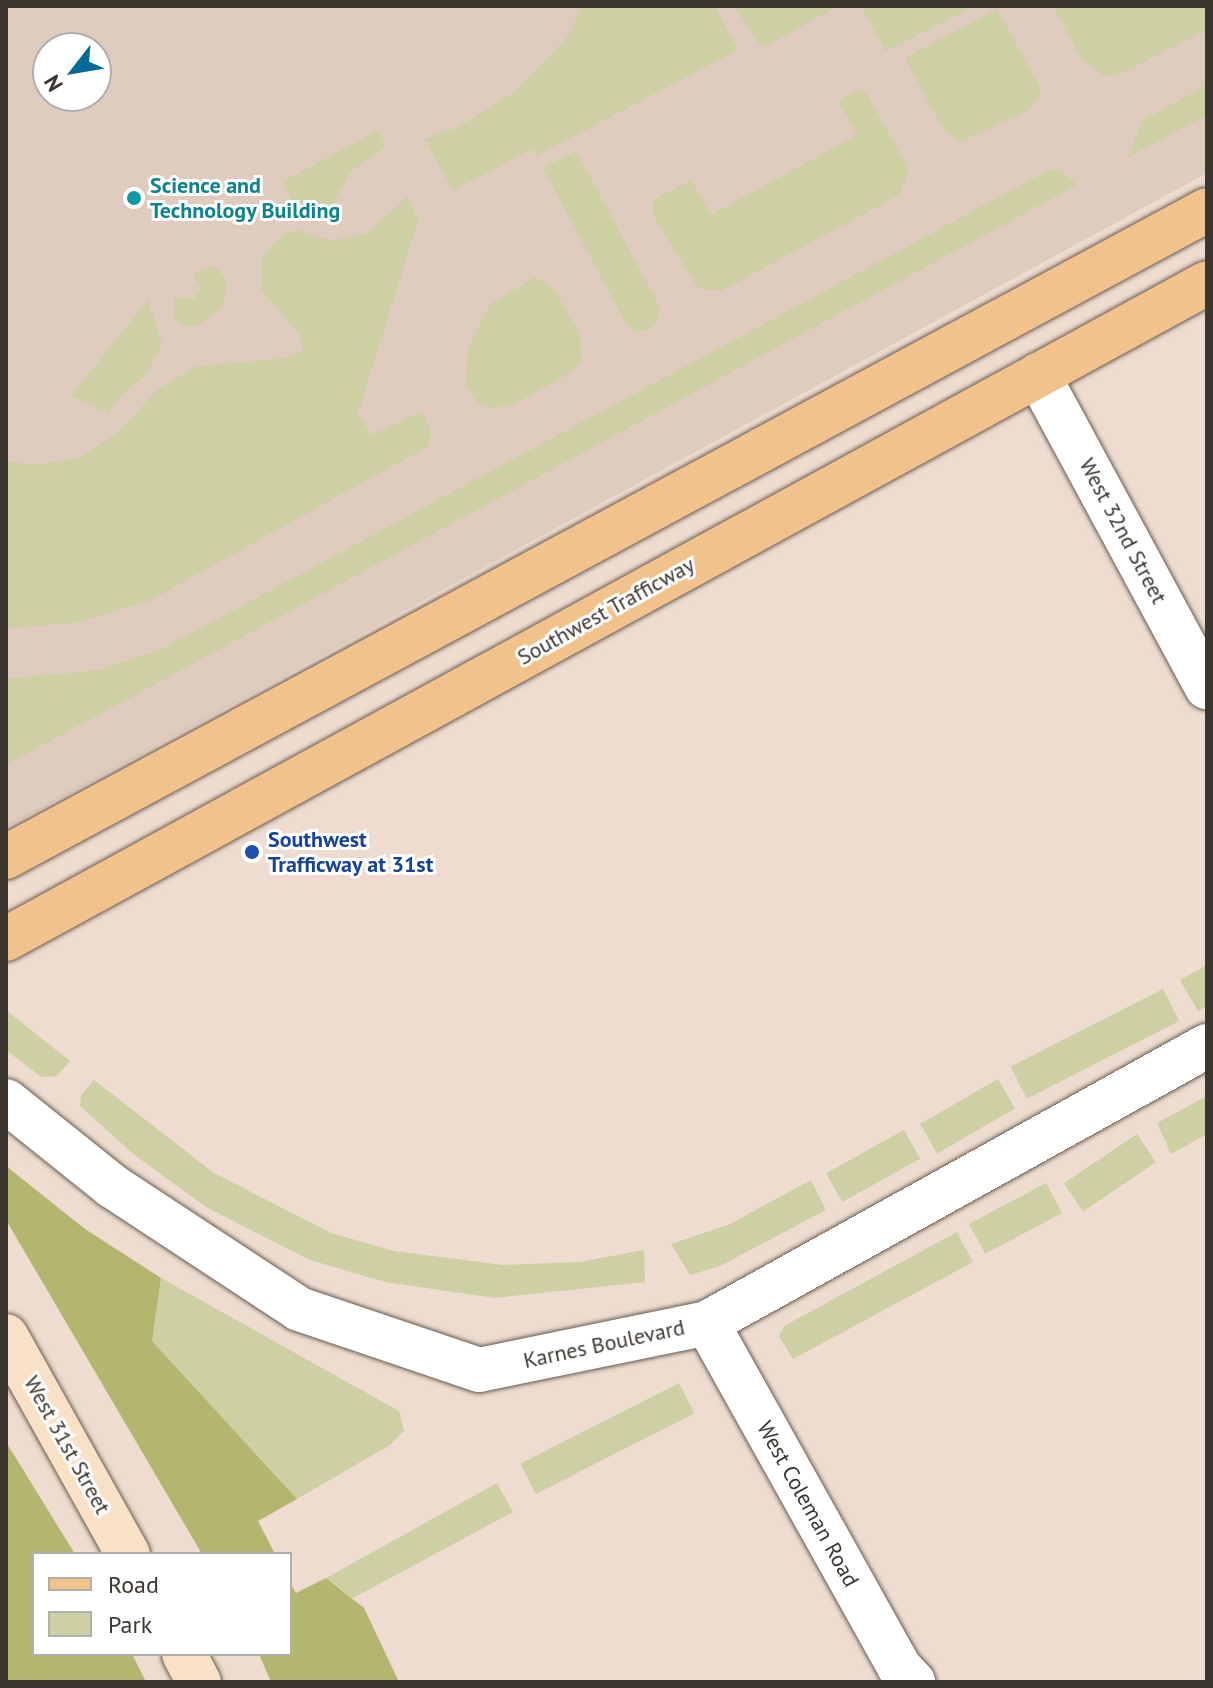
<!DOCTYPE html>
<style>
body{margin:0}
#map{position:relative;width:1213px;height:1688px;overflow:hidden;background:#eddccf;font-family:"PT Sans",sans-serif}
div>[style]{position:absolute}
.education>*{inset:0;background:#e0cbbf}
.green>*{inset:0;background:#ccd0a3;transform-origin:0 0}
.forest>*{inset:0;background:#b2b66e}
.roads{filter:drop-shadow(0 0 2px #6a5b50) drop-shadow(0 0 2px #6a5b50)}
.minor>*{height:44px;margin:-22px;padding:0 22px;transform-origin:22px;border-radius:22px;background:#fff}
.secondary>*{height:44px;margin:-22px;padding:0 22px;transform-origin:22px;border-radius:22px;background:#f8e1c5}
.primary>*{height:44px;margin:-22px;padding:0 22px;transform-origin:22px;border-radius:22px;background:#f1c28b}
.dots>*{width:22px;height:22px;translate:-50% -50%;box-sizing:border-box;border:4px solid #fff;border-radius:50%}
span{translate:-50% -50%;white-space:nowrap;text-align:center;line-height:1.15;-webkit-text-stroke:6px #fff;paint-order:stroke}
.culture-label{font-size:22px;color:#0d838f;font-weight:700}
.left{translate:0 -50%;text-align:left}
.street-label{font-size:22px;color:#3c3630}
.transit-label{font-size:22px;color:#164399;font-weight:700}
.frame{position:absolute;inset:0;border:8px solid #3c3630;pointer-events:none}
.legend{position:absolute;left:32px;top:1552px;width:260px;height:104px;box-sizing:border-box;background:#fff;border:2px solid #b1afac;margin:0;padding:10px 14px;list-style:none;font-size:24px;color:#3c3630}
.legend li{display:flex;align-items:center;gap:16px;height:40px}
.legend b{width:40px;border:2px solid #b1afac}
.north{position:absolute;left:32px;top:32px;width:80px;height:80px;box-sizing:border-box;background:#fff;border:2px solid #b1afac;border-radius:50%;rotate:239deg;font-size:22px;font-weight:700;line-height:32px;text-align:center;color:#3c3630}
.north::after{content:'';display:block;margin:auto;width:28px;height:36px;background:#066a98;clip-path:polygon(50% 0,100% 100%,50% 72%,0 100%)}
</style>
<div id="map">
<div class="education">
<i style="clip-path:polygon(evenodd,6px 6px,1207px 6px,1207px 173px,6px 828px,6px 6px,48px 48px,96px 48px,96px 96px,48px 96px,48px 48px)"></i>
</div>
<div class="green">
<i style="clip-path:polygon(582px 6px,715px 6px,738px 50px,536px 156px,532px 149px,453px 191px,425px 139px,458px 127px,513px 93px,568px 36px)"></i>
<i style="clip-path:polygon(734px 6px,839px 6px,762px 48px)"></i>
<i style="clip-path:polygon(861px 6px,975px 6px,886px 51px)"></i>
<i style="clip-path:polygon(1053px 6px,1207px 6px,1207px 30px,1118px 75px,1103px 76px,1081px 58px)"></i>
<i style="clip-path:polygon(997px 9px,1040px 87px,1040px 97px,1027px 111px,960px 142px,943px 129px,905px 58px)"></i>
<i style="clip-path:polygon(1207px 85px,1207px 115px,1127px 158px,1142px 121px)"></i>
<i style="clip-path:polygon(859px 90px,867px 94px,903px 159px,908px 173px,899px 195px,721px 291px,698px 288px,653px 215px,653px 200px,691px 180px,711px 215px,857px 135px,838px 101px)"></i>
<i style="clip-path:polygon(379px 130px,386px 147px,351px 171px,328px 212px,314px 222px,296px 209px,282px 182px)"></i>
<i style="clip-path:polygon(576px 151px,660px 307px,656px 324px,645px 331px,633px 331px,626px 324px,543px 168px)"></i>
<i style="clip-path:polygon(1060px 169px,1077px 185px,6px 765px,6px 679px,99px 670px,160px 650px,1049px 170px)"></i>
<i style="clip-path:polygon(408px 196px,418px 221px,358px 413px,371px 435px,423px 411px,432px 434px,427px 447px,149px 601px,80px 622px,6px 629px,6px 461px,33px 465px,79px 458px,118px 432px,159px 388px,198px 366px,287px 358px,304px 351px,299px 334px,261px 290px,262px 259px,269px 249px,283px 234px,297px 230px,332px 241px,367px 233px)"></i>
<i style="clip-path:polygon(214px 265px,227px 280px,222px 307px,201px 325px,183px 326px,174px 318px,175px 297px,194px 299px,201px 288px,193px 274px)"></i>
<i style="clip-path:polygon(535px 277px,554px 289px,580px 334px,581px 361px,572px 372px,514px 404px,491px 409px,477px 403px,466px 385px,468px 348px,489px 305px)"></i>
<i style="clip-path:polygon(148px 300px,162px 344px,146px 375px,122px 394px,108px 413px,71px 396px)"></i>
<i style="clip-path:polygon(1207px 965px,1207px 1006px,1198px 1011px,1180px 980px)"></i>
<i style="left:1163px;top:989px;width:36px;height:171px;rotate:63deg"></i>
<i style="clip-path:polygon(6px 1010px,70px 1061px,57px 1076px,41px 1077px,6px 1050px)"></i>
<i style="left:998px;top:1079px;width:34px;height:90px;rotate:60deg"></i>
<i style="clip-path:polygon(94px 1080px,214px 1173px,331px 1233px,394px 1251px,503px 1265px,580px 1262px,644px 1250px,645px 1282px,495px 1298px,385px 1282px,310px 1260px,206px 1207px,132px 1153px,80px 1106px,81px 1095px)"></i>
<i style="clip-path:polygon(1207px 1096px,1207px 1134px,1171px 1154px,1157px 1123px)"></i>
<i style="left:904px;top:1130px;width:33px;height:89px;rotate:61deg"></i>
<i style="left:1137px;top:1134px;width:34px;height:88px;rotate:56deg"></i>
<i style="clip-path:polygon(811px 1180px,826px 1210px,720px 1266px,690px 1275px,671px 1244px,730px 1224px)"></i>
<i style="left:1046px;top:1183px;width:34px;height:87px;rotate:62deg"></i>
<i style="clip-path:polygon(957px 1232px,973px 1262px,793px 1359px,779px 1336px,784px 1326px)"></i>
<i style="clip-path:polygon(161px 1278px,399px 1411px,404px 1431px,390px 1445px,297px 1499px,152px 1341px)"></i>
<i style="left:679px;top:1383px;width:34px;height:178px;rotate:63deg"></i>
<i style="clip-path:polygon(497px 1483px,513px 1512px,353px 1598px,326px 1578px)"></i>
</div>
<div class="forest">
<i style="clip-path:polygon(6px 1166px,85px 1229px,161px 1278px,152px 1341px,297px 1499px,258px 1521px,275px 1554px,202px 1554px,6px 1220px)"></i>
<i style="clip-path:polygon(6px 1442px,75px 1554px,34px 1554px,34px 1654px,132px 1654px,146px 1682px,6px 1682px)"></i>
<i style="clip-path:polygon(326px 1578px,364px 1608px,399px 1682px,271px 1682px,259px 1654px,290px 1654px,290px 1583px,296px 1593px)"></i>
</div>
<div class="roads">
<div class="minor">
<i style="left:1038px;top:375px;width:355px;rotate:61.6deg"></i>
<i style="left:6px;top:1101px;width:136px;rotate:38.7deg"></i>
<i style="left:112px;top:1186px;width:224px;rotate:33.3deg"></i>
<i style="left:299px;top:1309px;width:190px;rotate:18.7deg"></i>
<i style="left:479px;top:1370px;width:233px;rotate:-11.6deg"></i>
<i style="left:707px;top:1323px;width:572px;rotate:-28.99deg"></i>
<i style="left:707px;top:1323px;width:394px;rotate:60.8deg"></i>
<i style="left:899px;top:1667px;width:21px;rotate:47deg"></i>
</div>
<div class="secondary">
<i style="left:6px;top:1336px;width:250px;rotate:60.8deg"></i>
<i style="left:184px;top:1654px;width:32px;rotate:62deg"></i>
</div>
<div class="primary">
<i style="left:6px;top:857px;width:1364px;rotate:-28.31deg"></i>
<i style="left:6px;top:939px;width:1368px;rotate:-28.64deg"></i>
</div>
</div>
<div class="dots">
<i style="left:134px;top:198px;background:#0f9aa8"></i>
<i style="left:252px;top:852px;background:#1a4fb4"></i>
</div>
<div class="culture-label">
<span class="left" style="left:150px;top:198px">Science and<br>Technology Building</span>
</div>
<div class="street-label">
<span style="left:1123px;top:531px;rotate:62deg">West 32nd Street</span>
<span style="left:606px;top:611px;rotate:-29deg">Southwest Trafficway</span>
<span style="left:604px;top:1344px;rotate:-12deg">Karnes Boulevard</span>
<span style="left:67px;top:1445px;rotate:61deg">West 31st Street</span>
<span style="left:808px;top:1504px;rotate:61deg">West Coleman Road</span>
</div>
<div class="transit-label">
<span class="left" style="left:268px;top:852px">Southwest<br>Trafficway at 31st</span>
</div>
<div class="frame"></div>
<ul class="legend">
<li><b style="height:10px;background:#f1c28b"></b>Road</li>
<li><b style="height:22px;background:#ccd0a3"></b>Park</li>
</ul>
<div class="north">N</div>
</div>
